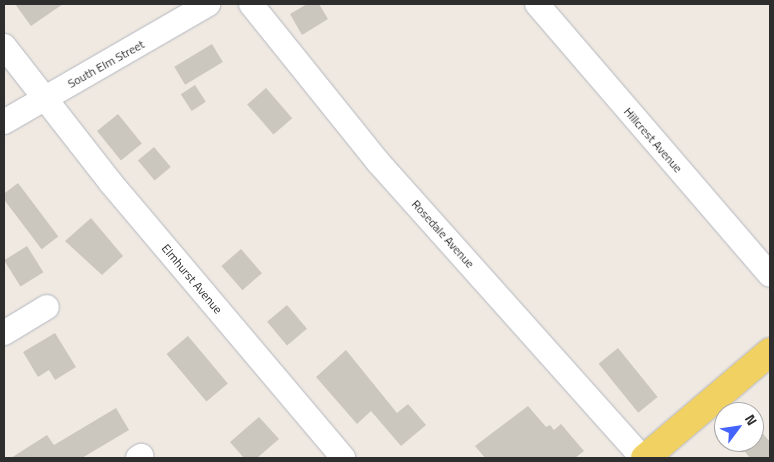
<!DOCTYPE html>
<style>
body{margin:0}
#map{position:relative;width:774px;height:462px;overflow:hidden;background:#efe9e1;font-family:"Titillium Web",sans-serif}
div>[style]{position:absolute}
.building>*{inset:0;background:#cbc7bf;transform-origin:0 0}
.roads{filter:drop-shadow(0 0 1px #b4b7c1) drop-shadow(0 0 1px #b4b7c1)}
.minor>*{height:24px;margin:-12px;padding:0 12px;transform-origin:12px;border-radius:12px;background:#fff}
.major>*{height:28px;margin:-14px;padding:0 14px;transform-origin:14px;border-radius:14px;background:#f2d163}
span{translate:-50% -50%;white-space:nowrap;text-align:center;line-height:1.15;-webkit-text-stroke:4.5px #fff;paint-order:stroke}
.street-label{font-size:12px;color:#2e2e2e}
.frame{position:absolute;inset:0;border:5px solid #2e2e2e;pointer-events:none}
.north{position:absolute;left:714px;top:402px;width:50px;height:50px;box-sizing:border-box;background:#fff;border:1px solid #ababab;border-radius:50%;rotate:59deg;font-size:14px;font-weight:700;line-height:20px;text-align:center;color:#2e2e2e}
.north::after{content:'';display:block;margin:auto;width:18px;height:22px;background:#4264fb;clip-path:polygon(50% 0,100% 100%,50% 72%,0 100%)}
</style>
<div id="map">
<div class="building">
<i style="clip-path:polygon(15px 4px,63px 4px,31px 26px)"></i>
<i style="clip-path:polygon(307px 4px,319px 4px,328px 19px,302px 35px,290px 14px)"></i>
<i style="left:212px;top:44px;width:21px;height:44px;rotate:59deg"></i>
<i style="left:195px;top:85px;width:20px;height:17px;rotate:57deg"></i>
<i style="left:266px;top:88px;width:40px;height:25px;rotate:49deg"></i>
<i style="left:118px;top:114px;width:38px;height:27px;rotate:51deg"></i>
<i style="left:154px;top:147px;width:26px;height:21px;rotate:50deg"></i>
<i style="left:18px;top:183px;width:67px;height:21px;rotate:53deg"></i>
<i style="clip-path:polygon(91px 218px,123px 256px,102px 275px,65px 241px)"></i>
<i style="left:27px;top:246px;width:31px;height:27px;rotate:58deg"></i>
<i style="left:241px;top:249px;width:32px;height:26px;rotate:49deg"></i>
<i style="left:287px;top:305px;width:31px;height:26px;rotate:50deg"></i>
<i style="clip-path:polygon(55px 333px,76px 367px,55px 380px,49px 370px,38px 377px,23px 352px)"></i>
<i style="left:188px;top:336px;width:62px;height:28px;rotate:50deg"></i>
<i style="left:618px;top:348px;width:63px;height:25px;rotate:51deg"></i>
<i style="clip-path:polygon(346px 350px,397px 413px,408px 404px,426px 425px,401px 446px,371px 411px,357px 424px,316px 377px)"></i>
<i style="clip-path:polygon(528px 406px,546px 427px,550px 425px,554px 430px,561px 424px,584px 451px,575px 458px,485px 458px,475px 446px)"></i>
<i style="clip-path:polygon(116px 408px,129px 430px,82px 458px,11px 458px,47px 435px,54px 445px)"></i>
<i style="clip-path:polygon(259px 417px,279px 439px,257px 458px,244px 458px,230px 442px)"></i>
<i style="clip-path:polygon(754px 423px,770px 442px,770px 458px,750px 458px,737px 442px,754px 442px)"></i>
</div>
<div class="roads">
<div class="minor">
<i style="left:251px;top:4px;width:203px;rotate:51.2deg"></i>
<i style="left:378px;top:162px;width:397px;rotate:48.2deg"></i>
<i style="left:537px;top:4px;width:357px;rotate:49.3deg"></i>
<i style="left:4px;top:46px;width:174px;rotate:52deg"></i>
<i style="left:111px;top:183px;width:360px;rotate:49.8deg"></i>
<i style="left:4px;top:122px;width:236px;rotate:-30deg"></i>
<i style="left:4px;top:333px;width:50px;rotate:-31.2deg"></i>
<i style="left:138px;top:458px;width:4px;rotate:-34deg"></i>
</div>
<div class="major">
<i style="left:645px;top:458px;width:164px;rotate:-40.3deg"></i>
</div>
</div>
<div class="street-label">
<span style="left:106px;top:64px;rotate:-29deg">South Elm Street</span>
<span style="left:653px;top:140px;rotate:49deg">Hillcrest Avenue</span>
<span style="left:443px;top:234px;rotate:48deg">Rosedale Avenue</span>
<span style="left:192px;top:279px;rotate:50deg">Elmhurst Avenue</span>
</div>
<div class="frame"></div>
<div class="north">N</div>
</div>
